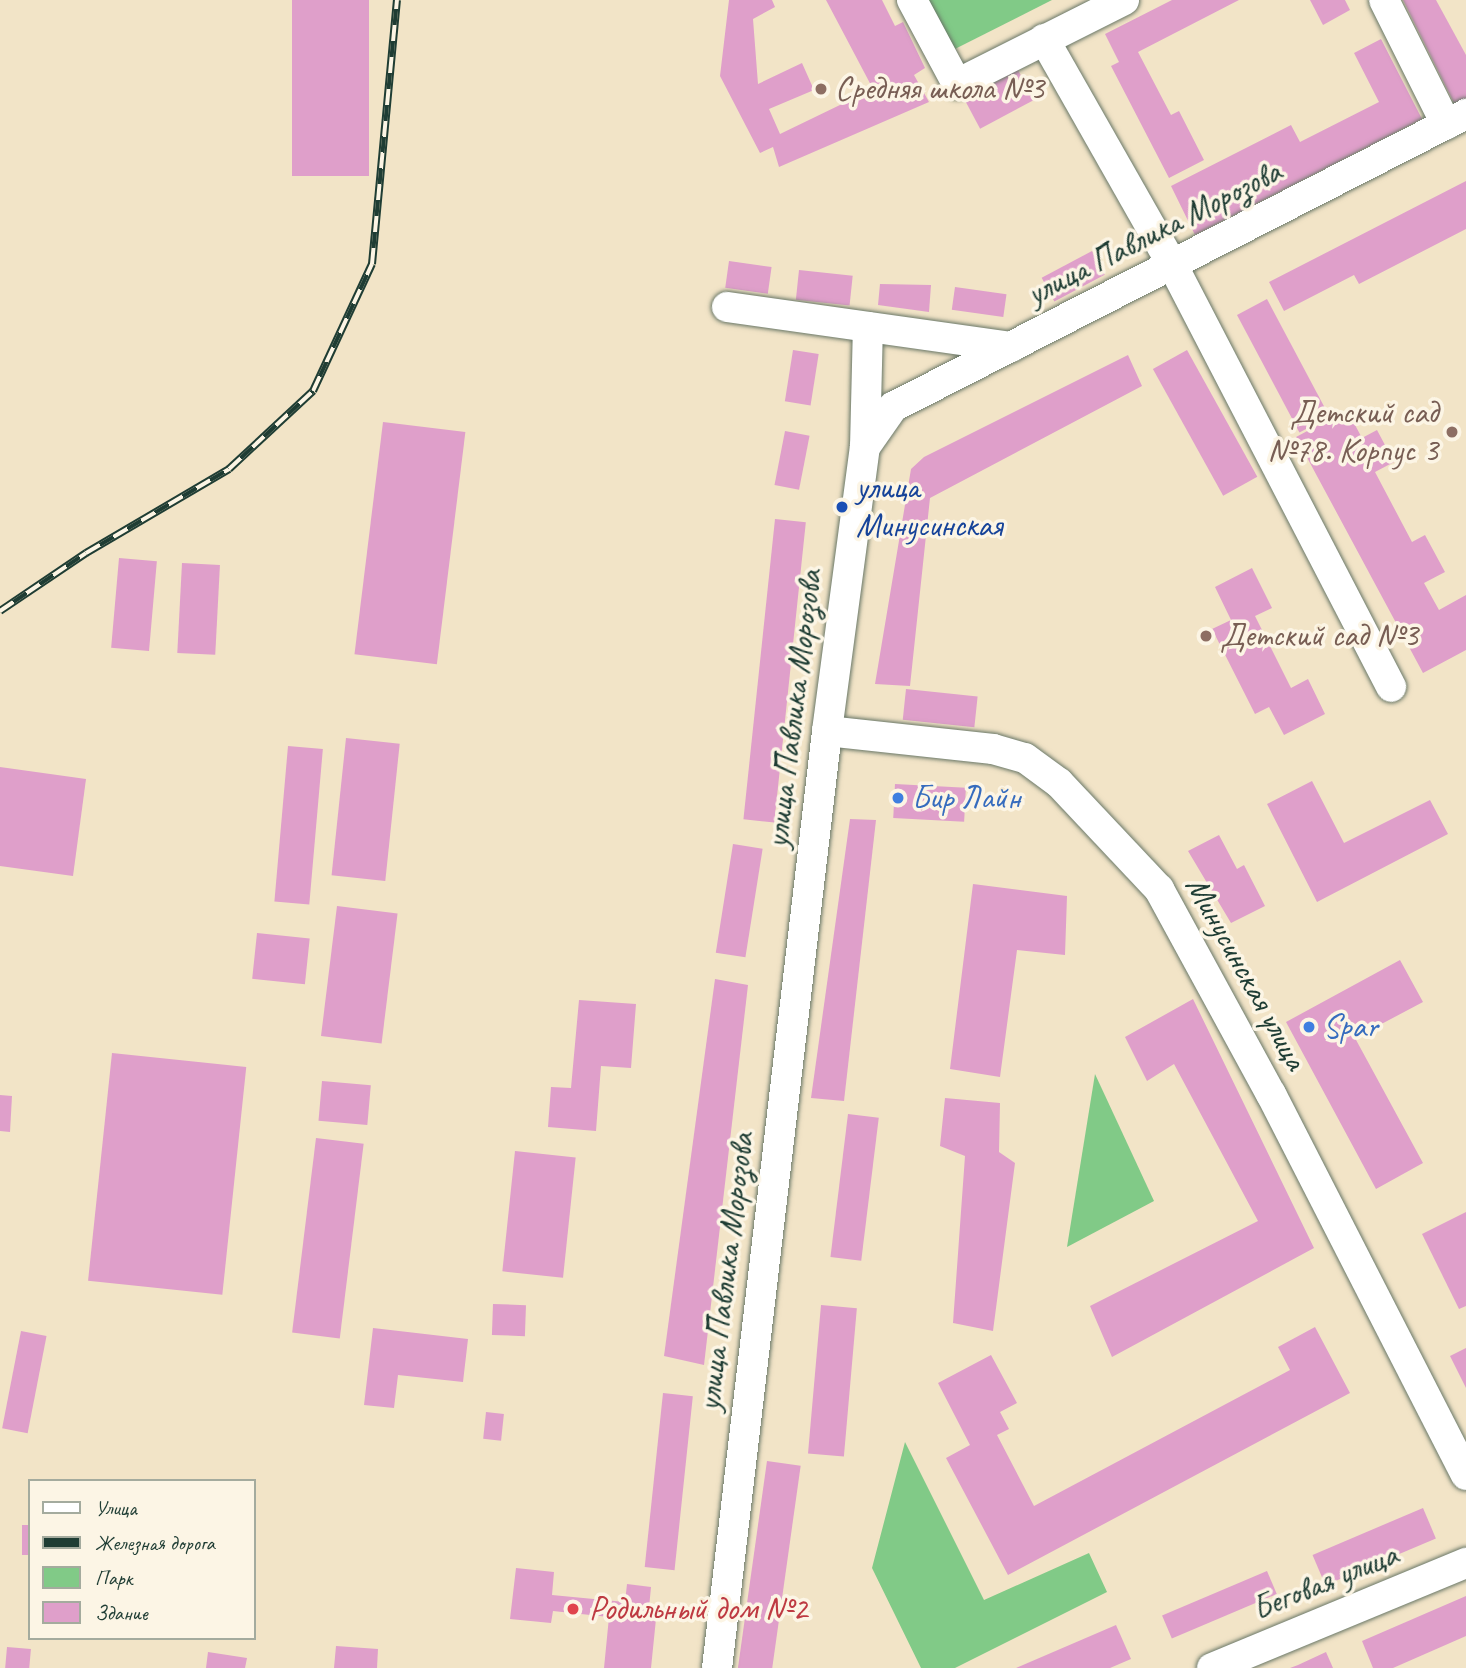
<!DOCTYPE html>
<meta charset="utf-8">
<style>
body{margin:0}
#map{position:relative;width:1466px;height:1668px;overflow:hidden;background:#f2e4c7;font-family:Caveat,sans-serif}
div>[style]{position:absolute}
.green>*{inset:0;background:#81ca87}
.building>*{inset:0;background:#df9fca;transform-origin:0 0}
.roads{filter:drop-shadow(0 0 2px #697767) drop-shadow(0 0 2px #697767)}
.minor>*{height:30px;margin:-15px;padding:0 15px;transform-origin:15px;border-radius:15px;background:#fff}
.rail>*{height:8px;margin-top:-4px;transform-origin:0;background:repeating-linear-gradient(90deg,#fcf5e5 0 16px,#1f3d34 0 32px);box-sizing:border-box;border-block:2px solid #1f3d34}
.dots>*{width:19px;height:19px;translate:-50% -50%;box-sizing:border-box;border:4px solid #fcf5e5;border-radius:50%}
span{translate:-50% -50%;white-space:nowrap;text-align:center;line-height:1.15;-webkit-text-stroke:7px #fcf5e5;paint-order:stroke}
.education-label{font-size:33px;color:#785e54}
.left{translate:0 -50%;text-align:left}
.right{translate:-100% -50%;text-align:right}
.street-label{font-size:33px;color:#1f3d34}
.transit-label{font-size:33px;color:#164399}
.shop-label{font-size:33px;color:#366cbe}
.health-label{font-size:33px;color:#be3a42}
.legend{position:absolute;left:28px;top:1479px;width:228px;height:161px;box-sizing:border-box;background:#fcf5e5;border:2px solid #a4ab9e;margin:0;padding:9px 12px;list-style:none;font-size:21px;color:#1f3d34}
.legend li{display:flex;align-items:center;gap:14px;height:35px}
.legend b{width:35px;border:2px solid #a4ab9e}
</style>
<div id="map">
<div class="green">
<i style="clip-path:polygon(916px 0,1052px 0,943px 55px)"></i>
<i style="clip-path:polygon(1095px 1074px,1154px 1201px,1067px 1247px)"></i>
<i style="clip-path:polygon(905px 1442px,984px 1600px,1089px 1553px,1107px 1592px,955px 1668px,921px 1668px,872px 1568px)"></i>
</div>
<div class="building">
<i style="left:292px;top:0;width:77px;height:176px"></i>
<i style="clip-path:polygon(729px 0,772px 0,775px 7px,753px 19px,758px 84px,802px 63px,814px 90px,769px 109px,780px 134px,873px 89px,826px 0,882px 0,895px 26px,903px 22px,925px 68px,914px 75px,929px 102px,779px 167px,773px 147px,760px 153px,720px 76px)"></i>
<i style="clip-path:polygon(1172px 0,1239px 0,1138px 52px,1171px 115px,1179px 111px,1204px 160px,1169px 178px,1111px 66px,1119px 62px,1105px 34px)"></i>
<i style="clip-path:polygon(1310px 0,1345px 0,1350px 10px,1323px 25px)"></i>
<i style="clip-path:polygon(1403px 0,1436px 0,1466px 55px,1466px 98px,1454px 103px)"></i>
<i style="clip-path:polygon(1381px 39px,1422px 119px,1195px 235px,1171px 186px,1291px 125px,1300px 142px,1379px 102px,1354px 53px)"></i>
<i style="left:1018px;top:70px;width:34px;height:61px;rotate:62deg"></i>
<i style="clip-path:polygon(1466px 181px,1466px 229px,1359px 284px,1354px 275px,1284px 311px,1269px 282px)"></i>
<i style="left:1092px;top:251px;width:27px;height:57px;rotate:62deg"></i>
<i style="left:729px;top:261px;width:43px;height:27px;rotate:8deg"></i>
<i style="left:799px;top:270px;width:54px;height:30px;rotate:6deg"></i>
<i style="clip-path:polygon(880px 284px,931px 285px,929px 312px,878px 305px)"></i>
<i style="left:955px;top:287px;width:52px;height:23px;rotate:8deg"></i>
<i style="left:1267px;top:299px;width:133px;height:34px;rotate:62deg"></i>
<i style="left:793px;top:350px;width:26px;height:52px;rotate:9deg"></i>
<i style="left:1187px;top:350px;width:145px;height:39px;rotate:61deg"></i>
<i style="clip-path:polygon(1128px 355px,1142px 386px,930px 498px,910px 686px,875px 684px,911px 469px,924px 457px)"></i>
<i style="clip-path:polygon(1347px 410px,1362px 438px,1377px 430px,1394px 462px,1375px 472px,1412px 542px,1425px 535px,1445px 572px,1424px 583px,1439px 610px,1466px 595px,1466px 650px,1423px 673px,1296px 437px)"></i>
<i style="left:383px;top:422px;width:83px;height:234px;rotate:7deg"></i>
<i style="left:785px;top:431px;width:25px;height:55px;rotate:11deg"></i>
<i style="left:775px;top:519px;width:31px;height:302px;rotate:6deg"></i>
<i style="left:119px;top:558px;width:38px;height:90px;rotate:5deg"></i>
<i style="left:182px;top:563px;width:38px;height:90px;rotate:3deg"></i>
<i style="clip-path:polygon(1252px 568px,1272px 608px,1255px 616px,1291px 688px,1308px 679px,1325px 714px,1284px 735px,1269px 707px,1255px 714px,1212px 629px,1231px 620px,1215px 587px)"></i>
<i style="left:906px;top:689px;width:72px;height:31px;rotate:6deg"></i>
<i style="left:346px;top:738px;width:54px;height:138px;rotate:6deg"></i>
<i style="left:288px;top:746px;width:35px;height:156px;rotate:5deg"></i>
<i style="clip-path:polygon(0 767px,86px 779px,73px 876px,0 866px)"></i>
<i style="clip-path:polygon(1312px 781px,1344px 843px,1430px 800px,1448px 834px,1317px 902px,1267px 804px)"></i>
<i style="left:895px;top:784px;width:71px;height:34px;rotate:3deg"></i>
<i style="clip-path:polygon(850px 819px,876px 820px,844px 1101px,811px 1098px)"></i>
<i style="clip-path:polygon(1219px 835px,1237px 869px,1244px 865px,1265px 906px,1231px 923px,1188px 851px)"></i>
<i style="left:733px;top:844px;width:30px;height:110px;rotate:9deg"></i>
<i style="clip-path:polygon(973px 884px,1067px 896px,1065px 955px,1017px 950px,1000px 1077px,950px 1069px)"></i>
<i style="left:337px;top:906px;width:61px;height:131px;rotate:7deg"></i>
<i style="left:257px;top:933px;width:53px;height:46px;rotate:6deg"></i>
<i style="clip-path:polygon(1400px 960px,1423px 1002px,1355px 1038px,1423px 1163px,1376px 1189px,1286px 1022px)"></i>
<i style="clip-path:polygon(715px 979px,748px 985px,704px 1365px,664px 1356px)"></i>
<i style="clip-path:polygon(1193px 999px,1314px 1248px,1112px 1357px,1090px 1306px,1258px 1221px,1174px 1064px,1147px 1081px,1125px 1037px)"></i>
<i style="clip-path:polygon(579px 1000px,636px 1004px,631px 1068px,601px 1066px,596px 1131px,548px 1127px,551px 1087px,571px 1088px)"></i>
<i style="left:112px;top:1053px;width:135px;height:229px;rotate:6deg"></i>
<i style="left:322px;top:1081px;width:49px;height:40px;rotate:5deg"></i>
<i style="clip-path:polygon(0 1095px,12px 1096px,10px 1132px,0 1131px)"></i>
<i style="clip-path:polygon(945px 1098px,1000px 1103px,999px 1152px,1015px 1163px,993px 1331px,953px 1323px,965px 1156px,940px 1146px)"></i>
<i style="left:848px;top:1114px;width:31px;height:144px;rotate:7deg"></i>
<i style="left:316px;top:1138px;width:48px;height:196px;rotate:7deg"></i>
<i style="left:515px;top:1151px;width:61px;height:121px;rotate:6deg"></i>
<i style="clip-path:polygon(1466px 1212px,1466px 1306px,1459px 1309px,1422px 1234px)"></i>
<i style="left:493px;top:1304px;width:33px;height:31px;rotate:2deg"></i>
<i style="left:821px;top:1305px;width:36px;height:149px;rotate:5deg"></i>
<i style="clip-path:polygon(1315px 1327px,1350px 1393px,1008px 1575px,946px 1458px,970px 1445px,938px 1383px,991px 1355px,1017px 1403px,1000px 1412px,1009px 1429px,997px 1435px,1034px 1506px,1290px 1370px,1278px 1347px)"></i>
<i style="clip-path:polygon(373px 1328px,468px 1339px,463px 1382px,398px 1375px,394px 1408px,364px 1405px)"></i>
<i style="left:21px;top:1331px;width:26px;height:99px;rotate:11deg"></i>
<i style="clip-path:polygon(1466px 1348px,1466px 1388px,1450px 1356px)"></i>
<i style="left:663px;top:1393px;width:30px;height:175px;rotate:6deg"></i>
<i style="left:486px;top:1412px;width:18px;height:27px;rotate:6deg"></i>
<i style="left:767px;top:1461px;width:34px;height:209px;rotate:8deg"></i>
<i style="left:1423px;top:1508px;width:33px;height:120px;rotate:67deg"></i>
<i style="left:22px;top:1525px;width:8px;height:30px"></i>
<i style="clip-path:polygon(516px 1568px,554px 1572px,552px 1595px,625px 1602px,627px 1584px,651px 1587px,649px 1608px,657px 1609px,651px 1668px,604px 1668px,609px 1617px,553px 1611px,551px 1623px,510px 1619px)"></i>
<i style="left:1267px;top:1571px;width:25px;height:114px;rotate:67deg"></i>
<i style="clip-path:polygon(1466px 1596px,1466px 1636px,1393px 1668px,1373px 1668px,1362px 1641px)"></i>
<i style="clip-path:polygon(1116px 1625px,1131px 1659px,1110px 1668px,1016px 1668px)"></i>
<i style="clip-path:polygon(336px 1646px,378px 1649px,377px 1668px,334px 1668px)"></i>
<i style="left:7px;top:1647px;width:24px;height:21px;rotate:5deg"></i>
<i style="clip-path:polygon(208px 1652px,247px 1658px,245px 1668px,206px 1668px)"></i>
<i style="clip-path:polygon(1326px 1652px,1333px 1668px,1290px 1668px,1298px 1665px)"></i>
</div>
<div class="roads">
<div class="minor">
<i style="left:912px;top:0;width:95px;rotate:61.8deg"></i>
<i style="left:957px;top:84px;width:187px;rotate:-26.7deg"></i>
<i style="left:1384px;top:0;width:139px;rotate:63.4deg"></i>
<i style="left:1044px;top:39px;width:261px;rotate:60.4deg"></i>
<i style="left:1173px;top:266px;width:474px;rotate:62.6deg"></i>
<i style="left:727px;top:307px;width:287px;rotate:8deg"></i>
<i style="left:865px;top:447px;width:49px;rotate:-55deg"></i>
<i style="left:893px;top:407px;width:644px;rotate:-27.08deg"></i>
<i style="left:827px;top:731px;width:167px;rotate:6.2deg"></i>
<i style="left:993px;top:749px;width:33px;rotate:16deg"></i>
<i style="left:1025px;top:758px;width:42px;rotate:36.3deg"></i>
<i style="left:1059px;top:783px;width:146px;rotate:46.7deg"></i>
<i style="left:1159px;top:889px;width:234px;rotate:61.4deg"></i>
<i style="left:1271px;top:1094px;width:428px;rotate:62.9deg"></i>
<i style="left:717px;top:1668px;width:943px;rotate:-83.3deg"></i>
<i style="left:827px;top:731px;width:287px;rotate:-82.4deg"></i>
<i style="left:865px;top:447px;width:120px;rotate:-88.6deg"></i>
<i style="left:1212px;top:1668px;width:275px;rotate:-22.5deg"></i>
</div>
</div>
<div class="rail">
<i style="left:0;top:611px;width:104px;rotate:-34deg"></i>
<i style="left:86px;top:553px;width:166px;rotate:-30.4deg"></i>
<i style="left:229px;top:469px;width:115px;rotate:-42.9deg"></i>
<i style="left:313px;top:391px;width:140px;rotate:-65.1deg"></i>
<i style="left:372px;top:264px;width:265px;rotate:-84.6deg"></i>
</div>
<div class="dots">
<i style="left:821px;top:89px;background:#8d6e63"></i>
<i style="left:1452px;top:432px;background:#8d6e63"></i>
<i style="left:842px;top:507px;background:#1a4fb4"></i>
<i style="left:1206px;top:636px;background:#8d6e63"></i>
<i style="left:898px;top:798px;background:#3f7fe0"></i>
<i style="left:1309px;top:1027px;background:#3f7fe0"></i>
<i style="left:573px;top:1609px;background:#e0444e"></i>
</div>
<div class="education-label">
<span class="left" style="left:835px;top:89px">Средняя школа №3</span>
<span class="right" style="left:1438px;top:432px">Детский сад<br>№78. Корпус 3</span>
<span class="left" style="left:1220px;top:636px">Детский сад №3</span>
</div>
<div class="street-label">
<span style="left:1154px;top:233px;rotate:-27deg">улица Павлика Морозова</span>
<span style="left:794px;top:709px;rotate:-83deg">улица Павлика Морозова</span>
<span style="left:1246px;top:973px;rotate:61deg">Минусинская улица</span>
<span style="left:726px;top:1272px;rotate:-83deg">улица Павлика Морозова</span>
<span style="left:1325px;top:1582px;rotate:-22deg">Беговая улица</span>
</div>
<div class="transit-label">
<span class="left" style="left:856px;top:507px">улица<br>Минусинская</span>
</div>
<div class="shop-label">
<span class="left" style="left:912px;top:798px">Бир Лайн</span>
<span class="left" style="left:1323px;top:1027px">Spar</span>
</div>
<div class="health-label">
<span class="left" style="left:589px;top:1609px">Родильный дом №2</span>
</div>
<ul class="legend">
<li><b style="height:9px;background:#fff"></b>Улица</li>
<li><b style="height:9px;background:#1f3d34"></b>Железная дорога</li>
<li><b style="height:19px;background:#81ca87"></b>Парк</li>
<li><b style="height:19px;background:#df9fca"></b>Здание</li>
</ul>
</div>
